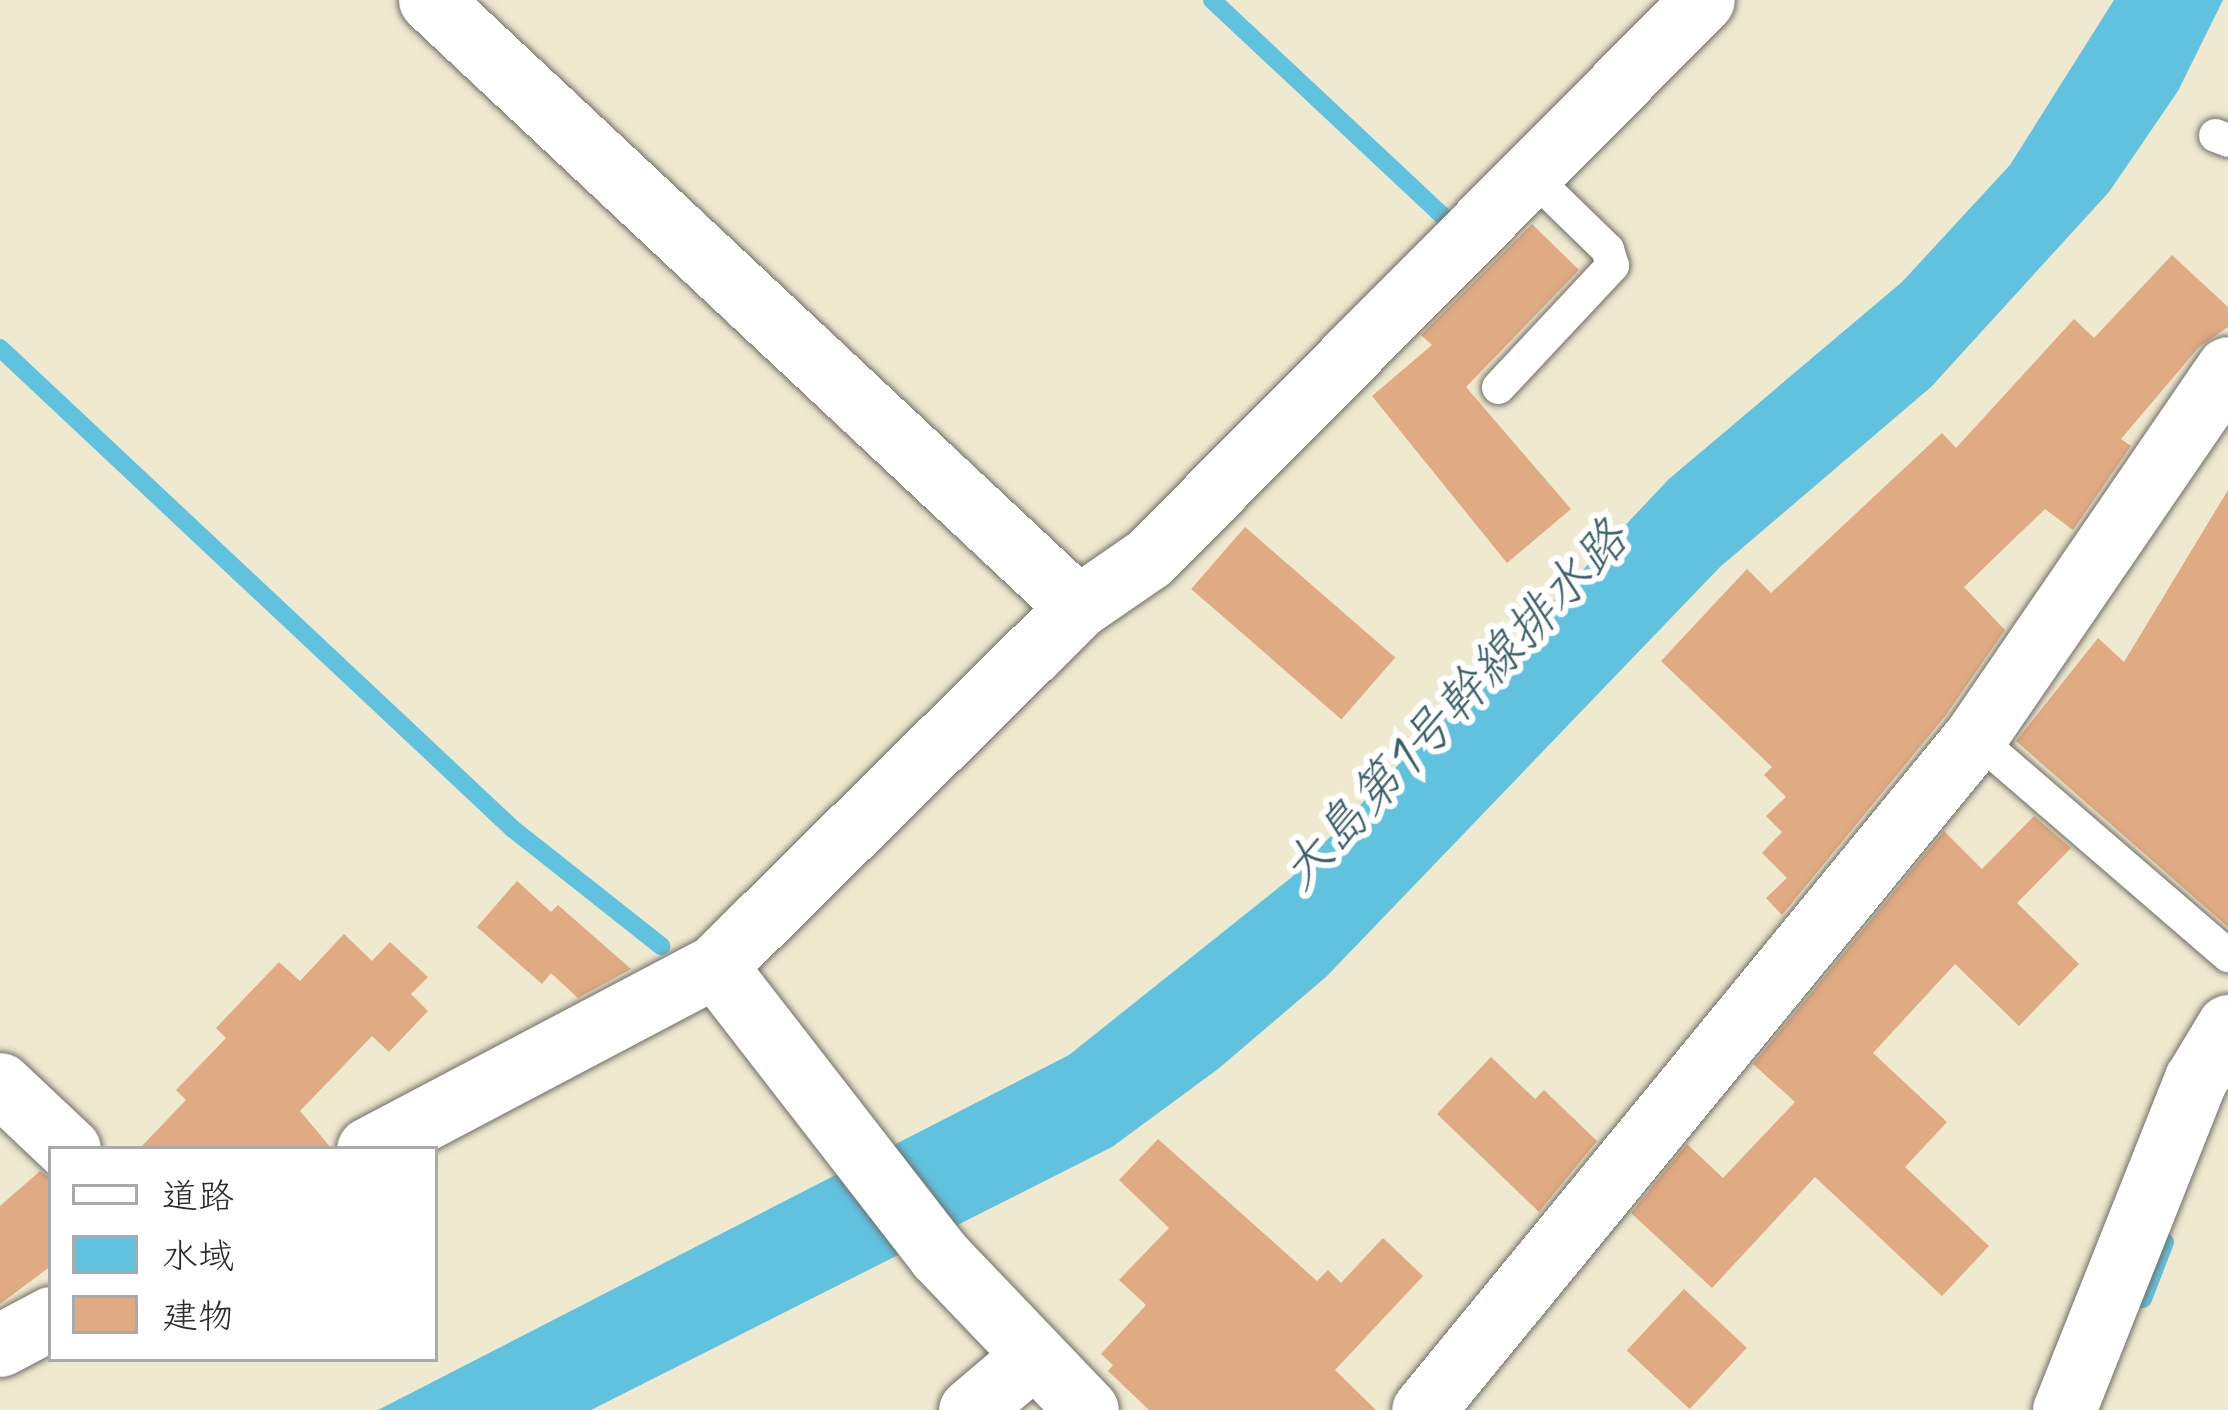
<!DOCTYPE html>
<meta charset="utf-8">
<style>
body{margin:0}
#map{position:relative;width:2228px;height:1410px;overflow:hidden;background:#efe9d0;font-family:Mynerve,"Klee One",sans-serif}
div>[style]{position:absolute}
.water>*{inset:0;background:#61c2df}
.stream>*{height:18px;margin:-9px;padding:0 9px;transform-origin:9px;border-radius:9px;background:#61c2df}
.building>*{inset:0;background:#e0aa82;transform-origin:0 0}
.roads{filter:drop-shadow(0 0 3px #706e65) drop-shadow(0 0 3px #706e65)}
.service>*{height:33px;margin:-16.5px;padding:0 16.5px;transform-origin:16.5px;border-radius:16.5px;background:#fff}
.minor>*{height:63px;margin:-31.5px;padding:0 31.5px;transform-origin:31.5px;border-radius:31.5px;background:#fff}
span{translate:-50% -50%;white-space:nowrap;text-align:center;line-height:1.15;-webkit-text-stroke:12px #fff;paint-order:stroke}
.water-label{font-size:51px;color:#3e606a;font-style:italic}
.legend{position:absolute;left:48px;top:1146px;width:390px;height:216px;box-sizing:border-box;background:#fff;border:3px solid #aaa;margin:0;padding:15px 21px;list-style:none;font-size:36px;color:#2b2b2b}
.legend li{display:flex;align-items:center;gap:24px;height:60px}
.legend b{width:60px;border:3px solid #aaa}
</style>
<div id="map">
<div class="water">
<i style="clip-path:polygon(2114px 0,2223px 0,2178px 91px,2109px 192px,1931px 387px,1720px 567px,1326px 977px,1218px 1069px,1112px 1147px,591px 1410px,378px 1410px,1069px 1055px,1292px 877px,1669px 479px,1902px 282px,2010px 165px)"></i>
</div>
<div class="stream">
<i style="left:1212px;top:0;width:322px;rotate:43.1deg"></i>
<i style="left:0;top:348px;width:703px;rotate:43.16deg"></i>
<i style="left:513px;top:829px;width:189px;rotate:38.3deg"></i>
<i style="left:2143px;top:1299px;width:61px;rotate:-68.9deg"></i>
</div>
<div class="building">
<i style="clip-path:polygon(1532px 224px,1579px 270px,1466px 387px,1571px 509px,1507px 563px,1372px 396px,1432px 345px,1421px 335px)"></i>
<i style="clip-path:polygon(2172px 255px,2228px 307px,2228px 327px,2199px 347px,2121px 439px,2131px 446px,2073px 530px,2045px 509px,1964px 587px,2005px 630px,1946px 715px,1782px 915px,1766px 898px,1787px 878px,1762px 853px,1782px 832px,1766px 816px,1786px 797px,1764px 775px,1772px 767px,1661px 661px,1747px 569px,1771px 593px,1942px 433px,1956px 448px,2074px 319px,2094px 338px)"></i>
<i style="clip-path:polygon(2228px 490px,2228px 927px,2016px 741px,2098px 638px,2124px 662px)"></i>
<i style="left:1245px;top:527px;width:199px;height:82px;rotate:41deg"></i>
<i style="clip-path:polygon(2034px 816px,2071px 848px,2017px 903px,2079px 964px,2019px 1026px,1955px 964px,1873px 1053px,1947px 1122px,1905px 1167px,1989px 1246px,1942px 1296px,1815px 1177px,1712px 1288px,1631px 1213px,1687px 1144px,1723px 1178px,1795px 1102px,1753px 1064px,1944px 831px,1982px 869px)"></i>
<i style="clip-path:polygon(517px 881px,551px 912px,558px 905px,631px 969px,578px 998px,551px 973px,542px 984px,477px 927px)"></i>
<i style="clip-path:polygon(344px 934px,372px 961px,390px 942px,428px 977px,411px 994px,428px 1011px,389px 1052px,372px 1036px,300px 1111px,332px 1149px,140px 1148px,186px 1100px,176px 1090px,226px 1038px,216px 1028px,279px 962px,300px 981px)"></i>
<i style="clip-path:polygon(1491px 1057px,1535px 1099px,1544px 1090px,1597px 1141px,1539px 1212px,1437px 1114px)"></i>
<i style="clip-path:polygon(1158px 1139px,1317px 1281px,1328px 1270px,1341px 1283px,1383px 1238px,1423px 1276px,1335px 1370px,1376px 1410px,1149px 1410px,1108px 1371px,1113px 1365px,1101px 1354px,1146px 1305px,1119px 1280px,1169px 1228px,1119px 1180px)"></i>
<i style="clip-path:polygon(40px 1171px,51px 1179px,51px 1266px,0 1304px,0 1206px)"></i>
<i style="left:1684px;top:1289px;width:86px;height:84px;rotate:43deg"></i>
</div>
<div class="roads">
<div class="service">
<i style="left:2215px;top:135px;width:14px;rotate:21deg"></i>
<i style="left:1498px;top:387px;width:167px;rotate:-46.9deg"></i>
<i style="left:1612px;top:265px;width:17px;rotate:-107deg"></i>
<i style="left:1607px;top:249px;width:107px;rotate:-135.8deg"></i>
<i style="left:1975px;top:737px;width:334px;rotate:40.8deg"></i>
</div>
<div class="minor">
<i style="left:430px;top:0;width:888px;rotate:43.13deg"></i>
<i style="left:715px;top:966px;width:366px;rotate:52.2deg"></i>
<i style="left:939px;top:1255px;width:214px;rotate:46.3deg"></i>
<i style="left:0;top:1084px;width:95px;rotate:43.3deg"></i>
<i style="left:368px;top:1149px;width:392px;rotate:-27.8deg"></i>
<i style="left:715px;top:966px;width:511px;rotate:-44.68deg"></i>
<i style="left:1078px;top:607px;width:86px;rotate:-34.6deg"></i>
<i style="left:1149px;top:558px;width:786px;rotate:-45.21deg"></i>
<i style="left:0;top:1345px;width:58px;rotate:-27.9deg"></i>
<i style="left:970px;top:1410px;width:80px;rotate:-40.4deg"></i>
<i style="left:1423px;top:1410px;width:870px;rotate:-50.64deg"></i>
<i style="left:1975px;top:737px;width:447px;rotate:-55.6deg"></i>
<i style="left:2064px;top:1410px;width:356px;rotate:-68.3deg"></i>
<i style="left:2196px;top:1079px;width:62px;rotate:-58.9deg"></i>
</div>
</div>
<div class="water-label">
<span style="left:1456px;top:707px;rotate:-47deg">大島第1号幹線排水路</span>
</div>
<ul class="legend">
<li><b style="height:15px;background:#fff"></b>道路</li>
<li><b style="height:33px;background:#61c2df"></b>水域</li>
<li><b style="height:33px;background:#e0aa82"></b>建物</li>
</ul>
</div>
